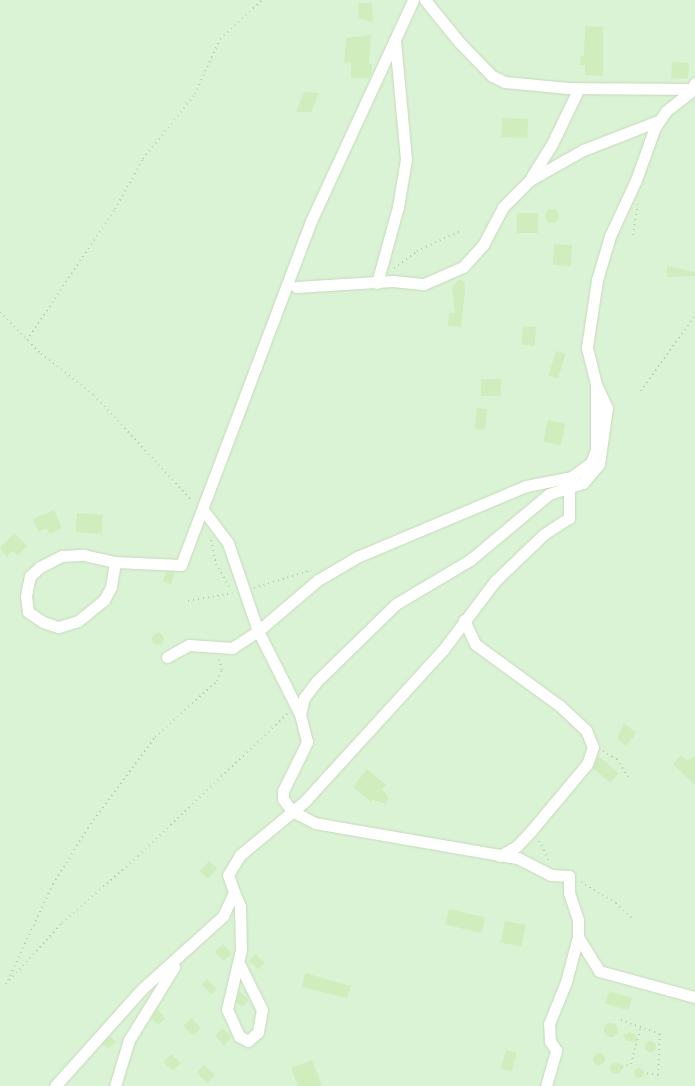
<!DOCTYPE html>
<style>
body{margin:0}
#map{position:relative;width:695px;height:1086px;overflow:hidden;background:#e7fae3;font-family:"Exo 2",sans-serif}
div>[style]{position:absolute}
.residential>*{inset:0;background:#dbf3d5;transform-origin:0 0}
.building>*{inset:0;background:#cfedbd;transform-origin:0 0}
.round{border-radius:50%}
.path>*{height:2px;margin-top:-1px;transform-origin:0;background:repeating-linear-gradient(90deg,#b4d2a0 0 1px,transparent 0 5px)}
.roads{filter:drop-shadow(0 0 1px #c4d9ba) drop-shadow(0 0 1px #c4d9ba)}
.minor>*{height:11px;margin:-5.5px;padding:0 5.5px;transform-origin:5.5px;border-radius:5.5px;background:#fff}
span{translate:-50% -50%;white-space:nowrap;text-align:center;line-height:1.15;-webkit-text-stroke:4px #ecfde8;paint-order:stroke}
</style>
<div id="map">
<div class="residential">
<i style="left:0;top:0;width:695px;height:1086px"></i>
</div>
<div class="building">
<i style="clip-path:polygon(358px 3px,372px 3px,373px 22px,359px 18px)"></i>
<i style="clip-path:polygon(585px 26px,603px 27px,603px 76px,585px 75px,585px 65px,580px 65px,581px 56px,584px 56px)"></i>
<i style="clip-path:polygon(371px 35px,369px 64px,372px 64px,372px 71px,369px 78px,351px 78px,351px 62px,344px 63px,346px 38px)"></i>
<i style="left:672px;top:62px;width:17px;height:16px;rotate:3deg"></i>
<i style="clip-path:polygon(304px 92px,319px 93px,311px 112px,296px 112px)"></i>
<i style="left:502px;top:118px;width:26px;height:19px;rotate:2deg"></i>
<i class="round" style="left:545px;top:209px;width:14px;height:14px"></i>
<i style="left:517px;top:213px;width:21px;height:20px"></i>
<i style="left:554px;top:244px;width:18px;height:21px;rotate:3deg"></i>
<i style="clip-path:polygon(667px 266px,695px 272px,695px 276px,667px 277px)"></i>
<i style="clip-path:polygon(458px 280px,464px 281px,465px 290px,461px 327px,448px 326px,449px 313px,455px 313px,452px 288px)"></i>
<i style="left:523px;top:326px;width:13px;height:19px;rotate:4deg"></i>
<i style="left:556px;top:351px;width:10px;height:26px;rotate:17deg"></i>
<i style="left:481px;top:379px;width:20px;height:17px"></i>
<i style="left:477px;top:408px;width:10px;height:21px;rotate:6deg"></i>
<i style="left:548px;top:420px;width:18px;height:22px;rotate:13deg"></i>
<i style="clip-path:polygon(54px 510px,62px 528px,49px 534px,47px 528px,38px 532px,33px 519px)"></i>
<i style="left:77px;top:513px;width:26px;height:19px;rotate:4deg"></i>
<i style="clip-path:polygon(14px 533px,27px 546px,18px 556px,12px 551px,7px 557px,0 548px)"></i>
<i style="clip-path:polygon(166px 572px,175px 573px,171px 584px,163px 581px)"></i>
<i class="round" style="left:152px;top:633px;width:12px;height:12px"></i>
<i style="clip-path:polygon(624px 723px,636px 733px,626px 746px,617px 738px)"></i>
<i style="clip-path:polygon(681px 755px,687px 761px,695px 756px,695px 785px,673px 764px)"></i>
<i style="clip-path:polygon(598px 756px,619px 773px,610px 783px,593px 768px)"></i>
<i style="clip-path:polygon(367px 769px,386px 785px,382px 789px,389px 798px,386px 804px,373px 800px,371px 802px,353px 787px)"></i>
<i style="left:209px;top:861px;width:11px;height:14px;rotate:41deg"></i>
<i style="left:449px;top:909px;width:37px;height:16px;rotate:13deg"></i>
<i style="left:505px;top:921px;width:21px;height:22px;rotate:11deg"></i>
<i style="left:223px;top:944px;width:13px;height:11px;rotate:48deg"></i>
<i style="left:255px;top:954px;width:13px;height:9px;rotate:42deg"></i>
<i style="clip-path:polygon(305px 973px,351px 986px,347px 998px,302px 987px)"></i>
<i style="left:207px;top:979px;width:14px;height:8px;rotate:45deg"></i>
<i style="clip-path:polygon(239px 991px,249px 1000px,242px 1007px,236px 1002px)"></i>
<i style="left:609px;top:991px;width:24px;height:13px;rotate:17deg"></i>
<i style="clip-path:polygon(157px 1009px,165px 1018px,158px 1025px,151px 1018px)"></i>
<i style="left:191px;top:1018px;width:14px;height:11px;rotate:45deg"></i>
<i class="round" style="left:604px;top:1023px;width:14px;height:14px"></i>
<i style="left:223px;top:1028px;width:13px;height:11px;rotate:48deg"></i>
<i style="clip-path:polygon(630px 1032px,635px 1034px,638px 1042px,627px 1041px,623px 1035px)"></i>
<i style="clip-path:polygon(110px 1036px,116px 1042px,108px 1049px,103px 1044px)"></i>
<i class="round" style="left:644.5px;top:1040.5px;width:11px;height:11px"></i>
<i style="left:506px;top:1050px;width:11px;height:19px;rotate:15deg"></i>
<i class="round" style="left:593px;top:1053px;width:12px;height:12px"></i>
<i style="left:171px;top:1054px;width:13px;height:11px;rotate:42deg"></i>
<i style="clip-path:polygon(312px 1060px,322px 1086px,298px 1086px,291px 1068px)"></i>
<i class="round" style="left:610px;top:1062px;width:12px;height:12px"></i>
<i style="left:204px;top:1065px;width:15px;height:11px;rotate:42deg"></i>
<i class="round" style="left:634px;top:1068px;width:10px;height:10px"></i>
</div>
<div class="path">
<i style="left:633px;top:235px;width:31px;rotate:-81deg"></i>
<i style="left:394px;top:268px;width:29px;rotate:-36deg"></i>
<i style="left:417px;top:251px;width:47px;rotate:-24.9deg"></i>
<i style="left:0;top:312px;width:59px;rotate:45.7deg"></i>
<i style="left:41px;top:354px;width:67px;rotate:37.7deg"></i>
<i style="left:94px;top:395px;width:144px;rotate:47.2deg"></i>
<i style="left:27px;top:340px;width:158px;rotate:-56.1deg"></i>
<i style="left:115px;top:209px;width:57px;rotate:-60.8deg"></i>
<i style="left:143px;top:159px;width:83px;rotate:-51.3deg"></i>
<i style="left:195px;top:94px;width:60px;rotate:-65.6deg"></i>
<i style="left:220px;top:39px;width:57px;rotate:-42.9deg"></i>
<i style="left:641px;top:391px;width:93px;rotate:-54.6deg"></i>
<i style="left:211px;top:540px;width:25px;rotate:78deg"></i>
<i style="left:216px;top:564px;width:30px;rotate:60deg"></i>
<i style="left:254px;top:588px;width:60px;rotate:-17.5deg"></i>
<i style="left:188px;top:601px;width:45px;rotate:-10.3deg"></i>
<i style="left:603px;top:751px;width:16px;rotate:30deg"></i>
<i style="left:617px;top:759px;width:23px;rotate:59deg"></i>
<i style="left:539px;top:841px;width:22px;rotate:63deg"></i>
<i style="left:581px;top:882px;width:41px;rotate:31deg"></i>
<i style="left:616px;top:903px;width:23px;rotate:43deg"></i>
<i style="left:8px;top:980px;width:106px;rotate:-64.9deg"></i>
<i style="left:53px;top:884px;width:66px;rotate:-58deg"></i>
<i style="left:88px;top:828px;width:113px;rotate:-53.6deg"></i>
<i style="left:155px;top:737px;width:84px;rotate:-42.1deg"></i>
<i style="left:217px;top:681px;width:12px;rotate:-66deg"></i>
<i style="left:222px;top:670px;width:11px;rotate:-105deg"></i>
<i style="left:6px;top:984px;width:83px;rotate:-47.4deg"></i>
<i style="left:62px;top:923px;width:101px;rotate:-41.4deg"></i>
<i style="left:138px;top:856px;width:206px;rotate:-43.6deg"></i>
<i style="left:621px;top:1020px;width:41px;rotate:19.7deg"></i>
<i style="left:660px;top:1034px;width:41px;rotate:92.8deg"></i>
<i style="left:658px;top:1075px;width:14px;rotate:-172deg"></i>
<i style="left:622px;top:1067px;width:9px;rotate:-18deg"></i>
<i style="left:631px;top:1064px;width:38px;rotate:-75deg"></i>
</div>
<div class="roads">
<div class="minor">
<i style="left:425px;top:0;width:55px;rotate:50.9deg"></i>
<i style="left:460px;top:43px;width:46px;rotate:45.9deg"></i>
<i style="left:492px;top:76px;width:14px;rotate:25deg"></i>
<i style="left:505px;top:82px;width:63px;rotate:5.4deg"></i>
<i style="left:568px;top:88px;width:123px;rotate:0.5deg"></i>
<i style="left:532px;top:176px;width:38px;rotate:-58deg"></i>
<i style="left:552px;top:144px;width:62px;rotate:-64.3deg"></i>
<i style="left:377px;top:283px;width:79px;rotate:-74.6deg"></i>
<i style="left:398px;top:207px;width:49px;rotate:-80.5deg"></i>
<i style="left:406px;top:159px;width:120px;rotate:-95.3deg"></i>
<i style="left:296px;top:287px;width:97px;rotate:-3.5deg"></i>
<i style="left:393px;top:281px;width:31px;rotate:6deg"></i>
<i style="left:424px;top:284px;width:43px;rotate:-23.6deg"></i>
<i style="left:463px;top:267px;width:30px;rotate:-48deg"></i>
<i style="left:483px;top:245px;width:43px;rotate:-62.2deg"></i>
<i style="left:503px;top:207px;width:38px;rotate:-45deg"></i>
<i style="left:530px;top:180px;width:61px;rotate:-29.5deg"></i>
<i style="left:583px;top:150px;width:80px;rotate:-21.1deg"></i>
<i style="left:566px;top:481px;width:31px;rotate:-36deg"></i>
<i style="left:591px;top:463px;width:14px;rotate:-69deg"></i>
<i style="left:596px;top:450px;width:64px;rotate:-90deg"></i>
<i style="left:204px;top:511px;width:40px;rotate:53deg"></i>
<i style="left:228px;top:543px;width:93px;rotate:71.2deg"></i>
<i style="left:258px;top:631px;width:79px;rotate:-40.4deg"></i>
<i style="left:318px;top:580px;width:45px;rotate:-30.5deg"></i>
<i style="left:357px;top:557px;width:183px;rotate:-22.8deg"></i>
<i style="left:526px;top:486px;width:47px;rotate:-11.1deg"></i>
<i style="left:115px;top:562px;width:25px;rotate:99deg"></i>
<i style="left:111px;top:587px;width:15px;rotate:118deg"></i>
<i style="left:104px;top:600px;width:33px;rotate:141deg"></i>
<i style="left:78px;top:621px;width:21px;rotate:163deg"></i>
<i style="left:58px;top:627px;width:16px;rotate:-162deg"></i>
<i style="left:43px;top:622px;width:18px;rotate:-146deg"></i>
<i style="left:28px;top:612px;width:16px;rotate:-97deg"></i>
<i style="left:26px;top:596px;width:20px;rotate:-79deg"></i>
<i style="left:30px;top:576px;width:13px;rotate:-42deg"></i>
<i style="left:40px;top:567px;width:25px;rotate:-27deg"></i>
<i style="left:62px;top:556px;width:22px;rotate:-3deg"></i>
<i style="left:84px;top:555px;width:32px;rotate:13deg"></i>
<i style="left:115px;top:562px;width:66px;rotate:2.6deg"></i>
<i style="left:181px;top:565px;width:368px;rotate:-69.3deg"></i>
<i style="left:311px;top:221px;width:243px;rotate:-65.2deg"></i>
<i style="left:464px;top:620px;width:26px;rotate:65deg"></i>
<i style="left:475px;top:644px;width:105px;rotate:36.1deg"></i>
<i style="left:560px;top:706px;width:35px;rotate:43deg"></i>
<i style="left:586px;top:730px;width:18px;rotate:68deg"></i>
<i style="left:593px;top:747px;width:18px;rotate:109deg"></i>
<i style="left:587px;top:764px;width:87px;rotate:129.9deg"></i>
<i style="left:531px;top:831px;width:21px;rotate:133deg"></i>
<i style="left:517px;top:846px;width:20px;rotate:150deg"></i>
<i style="left:167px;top:657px;width:25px;rotate:-29deg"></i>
<i style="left:189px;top:645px;width:43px;rotate:4deg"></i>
<i style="left:232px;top:648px;width:31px;rotate:-33deg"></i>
<i style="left:258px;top:631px;width:93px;rotate:63.2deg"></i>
<i style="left:234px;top:892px;width:15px;rotate:67deg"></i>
<i style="left:240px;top:906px;width:44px;rotate:88.7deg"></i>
<i style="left:241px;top:950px;width:61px;rotate:103.3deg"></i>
<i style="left:227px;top:1009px;width:30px;rotate:66deg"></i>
<i style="left:239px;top:1036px;width:10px;rotate:29deg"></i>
<i style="left:248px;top:1041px;width:13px;rotate:-42deg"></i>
<i style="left:258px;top:1032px;width:22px;rotate:-80deg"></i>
<i style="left:262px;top:1010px;width:52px;rotate:-116.1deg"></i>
<i style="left:578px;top:937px;width:40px;rotate:58deg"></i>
<i style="left:599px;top:971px;width:99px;rotate:15.2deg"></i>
<i style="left:55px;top:1086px;width:130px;rotate:-48.1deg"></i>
<i style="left:142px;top:989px;width:109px;rotate:-42deg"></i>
<i style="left:223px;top:916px;width:26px;rotate:-65deg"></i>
<i style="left:234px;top:892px;width:18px;rotate:-109deg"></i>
<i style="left:228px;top:875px;width:23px;rotate:-59deg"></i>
<i style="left:240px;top:855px;width:85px;rotate:-39.7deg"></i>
<i style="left:305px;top:801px;width:205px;rotate:-47.6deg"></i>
<i style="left:443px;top:650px;width:86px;rotate:-53deg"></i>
<i style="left:495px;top:581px;width:68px;rotate:-43.8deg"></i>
<i style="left:544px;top:534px;width:30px;rotate:-33deg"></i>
<i style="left:569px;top:518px;width:30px;rotate:-90deg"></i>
<i style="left:115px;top:1086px;width:48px;rotate:-73.1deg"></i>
<i style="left:129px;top:1040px;width:86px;rotate:-58.3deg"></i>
<i style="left:546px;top:1086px;width:37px;rotate:-74deg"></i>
<i style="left:556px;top:1050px;width:11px;rotate:-124deg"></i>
<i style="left:550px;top:1041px;width:17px;rotate:-93deg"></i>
<i style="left:549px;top:1024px;width:45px;rotate:-68deg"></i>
<i style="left:566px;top:982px;width:47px;rotate:-75.1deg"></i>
<i style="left:578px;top:937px;width:17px;rotate:-90deg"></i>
<i style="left:578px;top:920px;width:28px;rotate:-108deg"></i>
<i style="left:569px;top:893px;width:17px;rotate:-90deg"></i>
<i style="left:569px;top:876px;width:18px;rotate:-177deg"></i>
<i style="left:551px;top:875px;width:38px;rotate:-153deg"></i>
<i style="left:517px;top:858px;width:205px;rotate:-170.2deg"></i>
<i style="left:315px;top:823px;width:26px;rotate:-152deg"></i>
<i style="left:292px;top:811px;width:15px;rotate:-127deg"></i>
<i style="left:283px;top:799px;width:8px;rotate:-90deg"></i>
<i style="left:283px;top:791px;width:55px;rotate:-63.9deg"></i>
<i style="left:307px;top:742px;width:29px;rotate:-104deg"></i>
<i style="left:300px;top:714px;width:16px;rotate:-76deg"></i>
<i style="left:304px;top:698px;width:21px;rotate:-53deg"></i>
<i style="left:317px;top:681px;width:110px;rotate:-44.3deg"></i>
<i style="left:396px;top:604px;width:86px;rotate:-30.7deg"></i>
<i style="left:470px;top:560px;width:103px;rotate:-39.9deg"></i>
<i style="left:549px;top:494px;width:36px;rotate:-18deg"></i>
<i style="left:583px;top:483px;width:25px;rotate:-50deg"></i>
<i style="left:599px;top:464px;width:57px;rotate:-81.9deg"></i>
<i style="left:607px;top:408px;width:26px;rotate:-115deg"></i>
<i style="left:596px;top:384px;width:38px;rotate:-104deg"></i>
<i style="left:587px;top:347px;width:68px;rotate:-81.5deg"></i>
<i style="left:597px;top:280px;width:46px;rotate:-73.5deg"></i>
<i style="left:610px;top:236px;width:62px;rotate:-65.1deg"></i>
<i style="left:636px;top:180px;width:56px;rotate:-70.3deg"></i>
<i style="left:655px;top:127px;width:19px;rotate:-55deg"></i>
<i style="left:666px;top:111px;width:29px;rotate:-38deg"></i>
<i style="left:689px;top:93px;width:12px;rotate:-59deg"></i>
</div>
</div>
</div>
